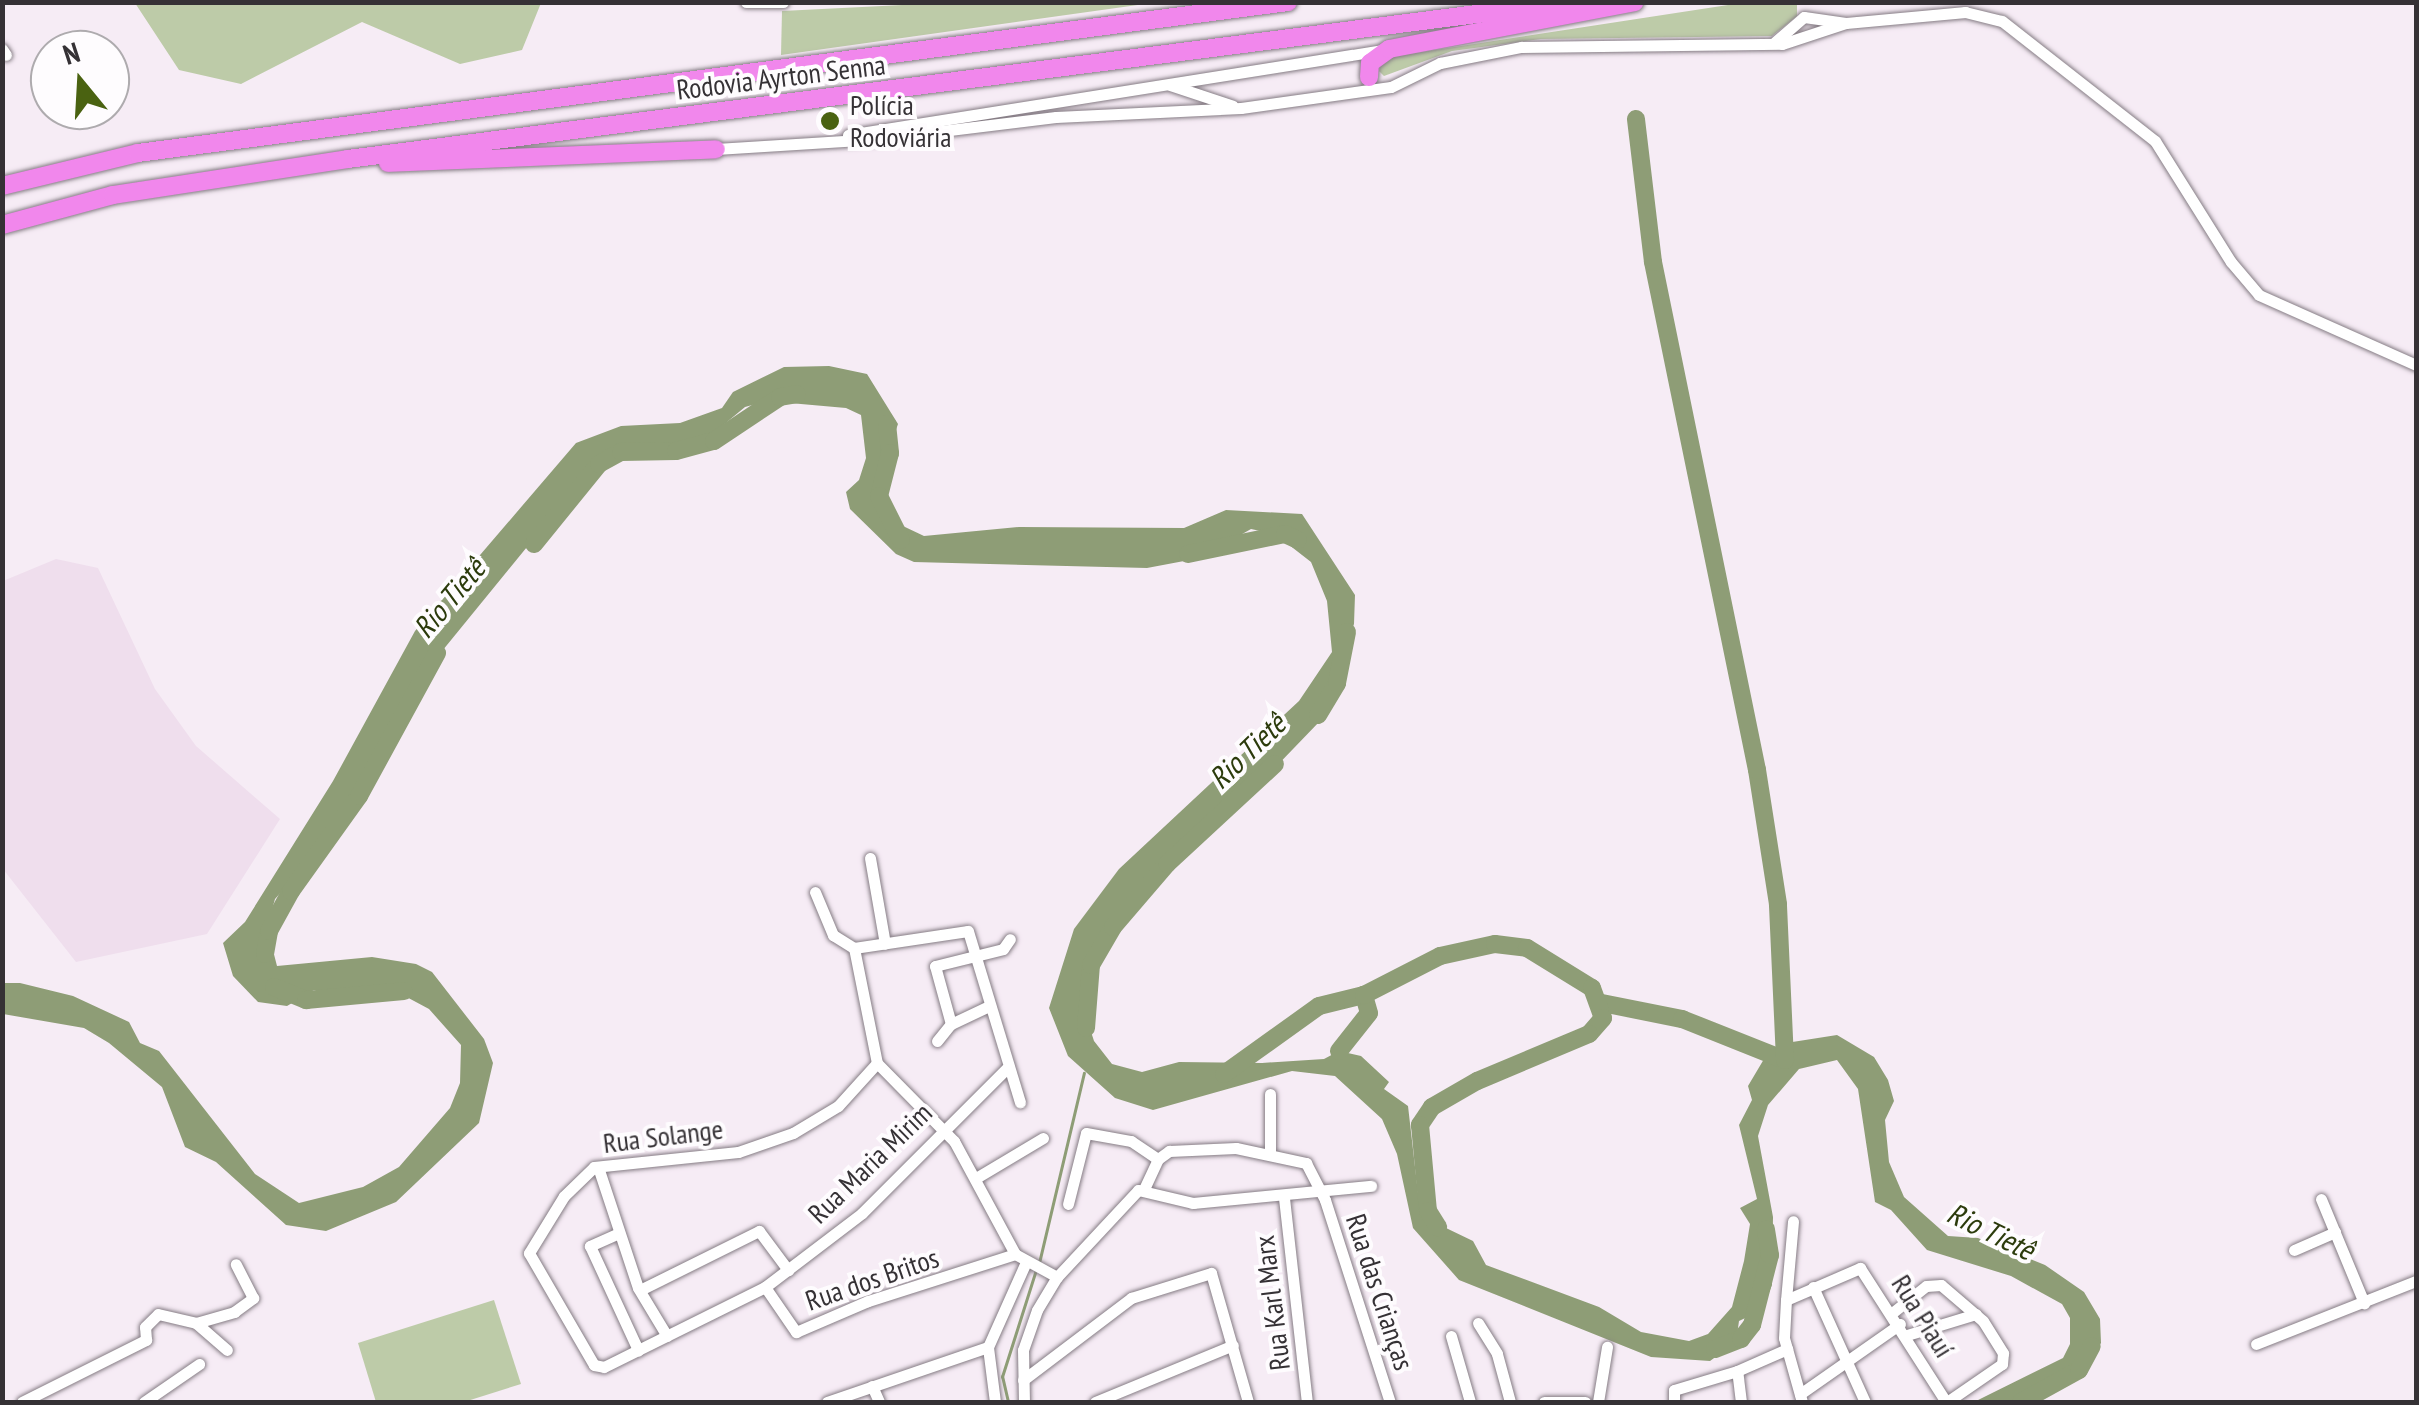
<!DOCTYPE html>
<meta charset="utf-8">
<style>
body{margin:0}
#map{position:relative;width:2419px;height:1405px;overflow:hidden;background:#f6ecf5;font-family:"PT Sans Narrow",sans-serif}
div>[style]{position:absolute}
.built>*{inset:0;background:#efdeed}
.green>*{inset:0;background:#bdcba8}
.water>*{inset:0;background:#8e9d76}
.stream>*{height:2.5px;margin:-1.25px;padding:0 1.25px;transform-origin:1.25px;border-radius:1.25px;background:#8e9d76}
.river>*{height:18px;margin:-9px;padding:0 9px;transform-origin:9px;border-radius:9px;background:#8e9d76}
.roads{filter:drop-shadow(0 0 2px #857c84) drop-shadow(0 0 2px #857c84)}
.minor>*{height:11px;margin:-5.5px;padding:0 5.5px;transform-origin:5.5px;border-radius:5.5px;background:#fff}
.highway>*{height:18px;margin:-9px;padding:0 9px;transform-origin:9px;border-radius:9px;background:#f187ec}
.dots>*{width:28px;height:28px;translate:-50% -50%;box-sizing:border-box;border:5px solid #fefcfe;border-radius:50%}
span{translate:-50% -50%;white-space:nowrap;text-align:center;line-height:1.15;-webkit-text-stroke:8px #fefcfe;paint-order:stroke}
.street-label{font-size:28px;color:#353135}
.poi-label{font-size:28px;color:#353135}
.left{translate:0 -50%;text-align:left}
.water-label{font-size:30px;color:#2c3b0c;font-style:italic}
.frame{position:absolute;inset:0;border:5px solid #353135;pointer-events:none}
.north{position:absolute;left:30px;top:30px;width:100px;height:100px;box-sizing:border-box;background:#fefcfe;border:2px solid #aeabae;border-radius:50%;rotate:342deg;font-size:28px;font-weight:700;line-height:40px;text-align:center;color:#353135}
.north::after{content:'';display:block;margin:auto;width:35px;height:45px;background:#4a6211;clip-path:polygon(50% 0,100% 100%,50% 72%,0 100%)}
</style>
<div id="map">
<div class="built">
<i style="clip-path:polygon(56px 559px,98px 568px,155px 689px,196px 746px,280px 819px,207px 934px,76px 962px,3px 869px,3px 581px)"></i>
</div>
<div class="green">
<i style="clip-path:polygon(962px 2px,1152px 2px,1152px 3px,781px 55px,782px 11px)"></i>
<i style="clip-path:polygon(135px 3px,541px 3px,522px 50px,460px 64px,362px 22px,241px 84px,179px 70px)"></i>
<i style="clip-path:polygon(1741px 3px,1797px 3px,1797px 16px,1772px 36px,1541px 39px,1452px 51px,1384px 76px,1379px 71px,1383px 58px)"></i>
<i style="clip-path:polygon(494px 1300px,521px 1384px,464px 1402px,376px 1402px,358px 1343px)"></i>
</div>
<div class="water">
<i style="clip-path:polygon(829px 366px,867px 374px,898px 424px,877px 485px,881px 505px,886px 518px,924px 536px,1019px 527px,1184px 528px,1226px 510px,1302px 514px,1355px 595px,1354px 624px,1320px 721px,1267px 776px,1245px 785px,1170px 852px,1084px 960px,1081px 1001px,1094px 1041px,1112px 1064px,1142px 1072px,1179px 1062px,1262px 1063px,1324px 1059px,1339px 1051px,1361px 1056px,1389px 1082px,1384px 1089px,1408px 1106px,1418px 1193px,1446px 1228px,1473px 1241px,1486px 1265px,1599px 1307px,1641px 1332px,1689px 1341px,1708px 1334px,1732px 1307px,1744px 1261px,1750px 1224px,1740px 1208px,1757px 1199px,1739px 1125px,1752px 1100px,1748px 1086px,1764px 1059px,1786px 1043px,1837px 1035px,1874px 1057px,1888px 1080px,1894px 1101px,1885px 1120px,1889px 1162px,1904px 1197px,1948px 1236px,1978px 1238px,2045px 1265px,2084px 1292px,2100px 1319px,2101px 1343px,2088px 1361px,2023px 1402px,1974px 1402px,2063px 1358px,2070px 1344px,2070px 1318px,2062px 1304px,2011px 1276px,1927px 1250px,1891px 1210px,1875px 1202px,1858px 1089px,1837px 1060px,1799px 1069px,1768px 1105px,1758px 1136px,1773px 1217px,1772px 1285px,1762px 1310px,1739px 1321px,1736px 1342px,1710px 1361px,1651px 1357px,1459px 1280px,1413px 1228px,1397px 1154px,1382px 1119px,1335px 1076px,1292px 1071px,1153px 1110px,1115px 1098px,1068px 1056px,1049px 1008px,1074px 929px,1119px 869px,1299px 701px,1332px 652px,1327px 601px,1311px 562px,1275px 534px,1251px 529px,1200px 558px,1147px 568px,914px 562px,896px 554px,850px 509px,846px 492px,859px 480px,866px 458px,861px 415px,846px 408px,767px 401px,745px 407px,692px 451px,625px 446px,589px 471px,416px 683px,325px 842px,275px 899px,267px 927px,277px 966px,372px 957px,416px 964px,432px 972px,484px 1039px,493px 1063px,479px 1123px,396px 1202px,326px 1231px,286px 1225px,216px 1162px,185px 1147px,162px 1087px,109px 1043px,84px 1028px,3px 1014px,3px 983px,20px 983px,73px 996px,129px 1022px,140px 1043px,159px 1051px,255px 1174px,299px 1203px,363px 1187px,399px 1167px,450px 1108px,460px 1083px,461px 1045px,429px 1009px,401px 994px,314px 990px,287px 1006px,258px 1002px,233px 976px,223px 943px,245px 922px,333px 781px,415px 631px,576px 443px,621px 426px,680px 423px,722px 408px,733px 392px,784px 367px)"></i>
</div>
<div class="stream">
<i style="left:1039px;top:1263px;width:195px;rotate:-76.7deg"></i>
<i style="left:1008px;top:1402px;width:26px;rotate:-103deg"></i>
<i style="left:1002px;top:1377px;width:112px;rotate:-72.4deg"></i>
</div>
<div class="river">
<i style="left:887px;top:424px;width:29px;rotate:84deg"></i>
<i style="left:890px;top:453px;width:44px;rotate:104.3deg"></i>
<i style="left:879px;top:496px;width:49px;rotate:63.4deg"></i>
<i style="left:534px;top:544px;width:103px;rotate:-50.9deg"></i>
<i style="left:599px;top:464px;width:25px;rotate:-29deg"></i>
<i style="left:621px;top:452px;width:55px;rotate:-1deg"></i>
<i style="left:676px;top:451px;width:39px;rotate:-15deg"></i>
<i style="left:714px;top:441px;width:79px;rotate:-33.7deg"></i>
<i style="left:780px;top:397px;width:17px;rotate:-10deg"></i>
<i style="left:1188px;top:554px;width:99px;rotate:-11.7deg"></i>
<i style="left:1285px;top:534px;width:14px;rotate:25deg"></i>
<i style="left:1318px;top:715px;width:37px;rotate:-59deg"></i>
<i style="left:1337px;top:683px;width:52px;rotate:-78.9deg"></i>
<i style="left:265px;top:954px;width:23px;rotate:-80deg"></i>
<i style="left:269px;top:931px;width:46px;rotate:-61.2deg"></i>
<i style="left:291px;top:891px;width:117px;rotate:-54.4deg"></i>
<i style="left:359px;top:796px;width:163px;rotate:-61.4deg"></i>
<i style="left:274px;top:987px;width:35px;rotate:22deg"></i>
<i style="left:306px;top:1000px;width:98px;rotate:-5.2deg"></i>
<i style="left:1602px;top:1003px;width:82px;rotate:11.3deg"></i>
<i style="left:1682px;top:1019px;width:111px;rotate:21.7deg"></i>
<i style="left:1785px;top:1060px;width:156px;rotate:-92.6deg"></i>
<i style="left:1778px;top:904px;width:136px;rotate:-98.9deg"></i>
<i style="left:1757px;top:770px;width:519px;rotate:-101.57deg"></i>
<i style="left:1653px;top:262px;width:144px;rotate:-96.8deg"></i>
<i style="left:1086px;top:1028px;width:63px;rotate:-85.5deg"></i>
<i style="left:1091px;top:965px;width:44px;rotate:-59.9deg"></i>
<i style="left:1113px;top:927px;width:83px;rotate:-49.4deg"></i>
<i style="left:1167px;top:864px;width:147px;rotate:-42.8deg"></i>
<i style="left:1339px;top:1051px;width:48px;rotate:-51.7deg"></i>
<i style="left:1369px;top:1013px;width:19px;rotate:-106deg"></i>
<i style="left:1224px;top:1074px;width:117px;rotate:-35.6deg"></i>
<i style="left:1319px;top:1006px;width:46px;rotate:-13.7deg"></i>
<i style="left:1364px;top:995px;width:85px;rotate:-27.2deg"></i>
<i style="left:1440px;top:956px;width:56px;rotate:-12.3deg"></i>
<i style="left:1495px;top:944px;width:32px;rotate:7deg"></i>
<i style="left:1527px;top:948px;width:76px;rotate:31.6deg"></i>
<i style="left:1592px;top:988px;width:32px;rotate:70deg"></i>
<i style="left:1603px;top:1018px;width:21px;rotate:131deg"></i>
<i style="left:1589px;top:1034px;width:121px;rotate:157.2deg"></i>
<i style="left:1477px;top:1081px;width:52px;rotate:150deg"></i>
<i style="left:1432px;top:1107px;width:22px;rotate:124deg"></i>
<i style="left:1420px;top:1125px;width:86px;rotate:84.7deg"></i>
<i style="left:1428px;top:1211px;width:19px;rotate:58deg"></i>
<i style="left:1715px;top:1349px;width:28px;rotate:-21deg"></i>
<i style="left:1741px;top:1339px;width:18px;rotate:-52deg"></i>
<i style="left:1752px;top:1325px;width:72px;rotate:-75.6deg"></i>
<i style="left:1770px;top:1255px;width:26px;rotate:-99deg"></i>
<i style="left:2021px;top:1402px;width:66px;rotate:-28.9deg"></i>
<i style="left:2079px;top:1370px;width:27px;rotate:-62deg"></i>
</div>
<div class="roads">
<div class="minor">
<i style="left:746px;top:2px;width:37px"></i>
<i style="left:1804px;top:17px;width:42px;rotate:8.1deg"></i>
<i style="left:1846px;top:23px;width:120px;rotate:-5.3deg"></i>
<i style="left:1965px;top:12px;width:38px;rotate:14deg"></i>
<i style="left:2002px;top:21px;width:194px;rotate:38.1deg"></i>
<i style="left:2155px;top:141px;width:143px;rotate:57.9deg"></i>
<i style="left:2231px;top:262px;width:43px;rotate:49.7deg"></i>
<i style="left:2259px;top:295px;width:172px;rotate:24deg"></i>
<i style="left:1775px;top:42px;width:38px;rotate:-41deg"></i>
<i style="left:2px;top:49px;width:7px;rotate:56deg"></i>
<i style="left:1170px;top:85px;width:66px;rotate:18.4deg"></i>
<i style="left:848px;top:135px;width:542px;rotate:-9.03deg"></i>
<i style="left:716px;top:149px;width:160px;rotate:-3.6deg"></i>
<i style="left:876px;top:139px;width:181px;rotate:-7deg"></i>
<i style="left:1056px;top:117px;width:185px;rotate:-2.8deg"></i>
<i style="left:1241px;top:108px;width:151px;rotate:-8deg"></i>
<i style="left:1391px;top:87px;width:55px;rotate:-26.1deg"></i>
<i style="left:1440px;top:63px;width:83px;rotate:-11.2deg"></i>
<i style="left:1521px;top:47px;width:261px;rotate:-0.7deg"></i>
<i style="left:1782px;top:44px;width:67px;rotate:-18.2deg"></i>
<i style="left:870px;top:858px;width:87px;rotate:80.1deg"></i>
<i style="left:815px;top:892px;width:47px;rotate:67.3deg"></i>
<i style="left:833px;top:935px;width:25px;rotate:32deg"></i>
<i style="left:854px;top:948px;width:115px;rotate:-8.5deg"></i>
<i style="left:968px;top:931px;width:179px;rotate:73.1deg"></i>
<i style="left:854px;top:948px;width:117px;rotate:78.7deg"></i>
<i style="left:877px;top:1063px;width:58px;rotate:132.2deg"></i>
<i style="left:838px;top:1106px;width:52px;rotate:149deg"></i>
<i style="left:793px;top:1133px;width:58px;rotate:160.9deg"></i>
<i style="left:738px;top:1152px;width:145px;rotate:174.1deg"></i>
<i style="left:594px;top:1167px;width:42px;rotate:136deg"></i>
<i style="left:564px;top:1196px;width:67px;rotate:121.6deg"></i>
<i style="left:529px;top:1253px;width:129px;rotate:59.9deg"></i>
<i style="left:594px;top:1365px;width:10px;rotate:11deg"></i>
<i style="left:604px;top:1367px;width:180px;rotate:-26.4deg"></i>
<i style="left:765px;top:1287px;width:122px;rotate:-37.3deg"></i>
<i style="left:862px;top:1213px;width:204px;rotate:-45deg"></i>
<i style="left:951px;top:1024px;width:42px;rotate:-25.3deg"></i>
<i style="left:937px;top:1041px;width:22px;rotate:-51deg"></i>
<i style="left:951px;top:1024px;width:60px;rotate:-105.4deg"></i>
<i style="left:935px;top:966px;width:70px;rotate:-14deg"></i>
<i style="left:1003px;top:949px;width:12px;rotate:-55deg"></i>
<i style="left:877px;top:1063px;width:110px;rotate:45.4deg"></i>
<i style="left:954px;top:1141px;width:128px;rotate:61.6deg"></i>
<i style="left:1015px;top:1254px;width:48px;rotate:28.7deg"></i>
<i style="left:1270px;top:1094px;width:57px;rotate:90deg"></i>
<i style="left:1158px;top:1159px;width:14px;rotate:-36deg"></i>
<i style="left:1169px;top:1151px;width:67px;rotate:-2.6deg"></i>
<i style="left:1236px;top:1148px;width:72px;rotate:12.1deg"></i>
<i style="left:1306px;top:1163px;width:42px;rotate:62.8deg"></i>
<i style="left:1325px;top:1200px;width:212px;rotate:72.2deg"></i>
<i style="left:598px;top:1167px;width:127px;rotate:71.7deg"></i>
<i style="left:638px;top:1288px;width:56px;rotate:58.9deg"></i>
<i style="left:976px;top:1178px;width:78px;rotate:-30.8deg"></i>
<i style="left:1284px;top:1198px;width:205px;rotate:83.6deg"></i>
<i style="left:2321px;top:1199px;width:113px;rotate:67.5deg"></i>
<i style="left:1068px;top:1204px;width:73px;rotate:-75.8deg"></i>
<i style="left:1086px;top:1133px;width:46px;rotate:10.1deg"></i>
<i style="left:1131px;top:1141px;width:32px;rotate:34deg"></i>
<i style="left:1158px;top:1159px;width:31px;rotate:115deg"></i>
<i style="left:619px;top:1233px;width:32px;rotate:156deg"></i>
<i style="left:590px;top:1246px;width:115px;rotate:65.2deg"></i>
<i style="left:2294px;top:1250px;width:45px;rotate:-23.7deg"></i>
<i style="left:765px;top:1287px;width:55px;rotate:55.4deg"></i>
<i style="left:796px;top:1332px;width:78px;rotate:-23.3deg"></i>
<i style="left:868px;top:1301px;width:154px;rotate:-17.7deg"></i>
<i style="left:1813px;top:1287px;width:126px;rotate:65.7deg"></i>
<i style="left:640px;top:1290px;width:133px;rotate:-26.4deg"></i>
<i style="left:759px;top:1231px;width:49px;rotate:53.4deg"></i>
<i style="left:1786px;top:1300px;width:79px;rotate:-84.9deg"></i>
<i style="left:1892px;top:1313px;width:43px;rotate:-38.5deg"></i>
<i style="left:1926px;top:1286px;width:15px;rotate:-4deg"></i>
<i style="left:1941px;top:1285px;width:55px;rotate:40.6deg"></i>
<i style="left:1983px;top:1321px;width:38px;rotate:58deg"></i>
<i style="left:2003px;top:1353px;width:11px;rotate:95deg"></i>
<i style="left:2002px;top:1364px;width:67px;rotate:145.4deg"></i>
<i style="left:196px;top:1323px;width:41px;rotate:41.1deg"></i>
<i style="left:1478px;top:1323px;width:36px;rotate:58deg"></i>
<i style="left:1497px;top:1354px;width:50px;rotate:74.8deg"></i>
<i style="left:1907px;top:1335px;width:72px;rotate:-16.9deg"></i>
<i style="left:1451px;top:1336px;width:69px;rotate:73.9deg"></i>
<i style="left:2256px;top:1344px;width:172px;rotate:-21.5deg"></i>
<i style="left:1023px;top:1380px;width:136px;rotate:-37.2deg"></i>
<i style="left:1131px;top:1298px;width:84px;rotate:-17.4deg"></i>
<i style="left:1211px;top:1273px;width:134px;rotate:74deg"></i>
<i style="left:872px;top:1386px;width:17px;rotate:66deg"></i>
<i style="left:1800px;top:1394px;width:122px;rotate:-35deg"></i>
<i style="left:22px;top:1402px;width:139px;rotate:-26.6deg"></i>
<i style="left:146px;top:1340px;width:13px;rotate:-94deg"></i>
<i style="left:145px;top:1327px;width:18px;rotate:-45deg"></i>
<i style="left:158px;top:1314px;width:39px;rotate:13deg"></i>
<i style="left:196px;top:1323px;width:40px;rotate:-16deg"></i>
<i style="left:234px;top:1312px;width:24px;rotate:-36deg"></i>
<i style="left:253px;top:1298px;width:38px;rotate:-117deg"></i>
<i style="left:144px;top:1402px;width:67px;rotate:-34.6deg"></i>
<i style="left:827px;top:1402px;width:170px;rotate:-18.9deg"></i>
<i style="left:995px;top:1402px;width:55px;rotate:-97.3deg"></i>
<i style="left:988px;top:1347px;width:93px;rotate:-65.9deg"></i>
<i style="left:1024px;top:1402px;width:52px;rotate:-91.1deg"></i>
<i style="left:1023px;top:1350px;width:42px;rotate:-70.7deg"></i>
<i style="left:1037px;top:1310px;width:39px;rotate:-59deg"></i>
<i style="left:1057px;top:1277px;width:119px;rotate:-47deg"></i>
<i style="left:1138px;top:1190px;width:57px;rotate:13.3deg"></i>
<i style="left:1193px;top:1203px;width:179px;rotate:-5.5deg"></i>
<i style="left:1095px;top:1402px;width:149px;rotate:-22.4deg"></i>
<i style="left:1544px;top:1402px;width:41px"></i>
<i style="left:1598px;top:1402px;width:56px;rotate:-80.7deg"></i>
<i style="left:1674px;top:1402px;width:12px;rotate:-90deg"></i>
<i style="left:1674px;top:1390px;width:66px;rotate:-16.8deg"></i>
<i style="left:1741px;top:1402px;width:31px;rotate:-97deg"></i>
<i style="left:1737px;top:1371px;width:55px;rotate:-23.7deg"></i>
<i style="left:1802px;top:1402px;width:66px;rotate:-105.7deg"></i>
<i style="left:1784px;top:1338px;width:38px;rotate:-87deg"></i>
<i style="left:1786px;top:1300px;width:81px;rotate:-23.4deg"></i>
<i style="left:1860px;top:1268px;width:159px;rotate:57.3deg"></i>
</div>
<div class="highway">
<i style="left:1369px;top:77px;width:14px;rotate:-86deg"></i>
<i style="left:1370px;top:63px;width:24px;rotate:-36deg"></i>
<i style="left:1389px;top:49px;width:250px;rotate:-10.8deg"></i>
<i style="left:388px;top:163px;width:328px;rotate:-2.4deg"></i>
<i style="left:2px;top:186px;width:140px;rotate:-13.6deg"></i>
<i style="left:138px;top:153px;width:1160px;rotate:-7.48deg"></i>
<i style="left:2px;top:225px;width:115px;rotate:-15.1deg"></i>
<i style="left:113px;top:195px;width:238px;rotate:-8.7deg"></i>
<i style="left:348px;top:159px;width:1232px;rotate:-7.32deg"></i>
</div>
</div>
<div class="dots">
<i style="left:830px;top:121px;background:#4a6211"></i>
</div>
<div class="street-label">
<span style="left:781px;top:77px;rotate:-7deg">Rodovia Ayrton Senna</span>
<span style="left:663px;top:1136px;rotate:-7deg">Rua Solange</span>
<span style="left:870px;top:1163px;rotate:-44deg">Rua Maria Mirim</span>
<span style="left:872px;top:1279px;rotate:-19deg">Rua dos Britos</span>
<span style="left:1380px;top:1292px;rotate:72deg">Rua das Crianças</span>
<span style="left:1272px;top:1303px;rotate:-97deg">Rua Karl Marx</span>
<span style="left:1923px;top:1316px;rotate:58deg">Rua Piauí</span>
</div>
<div class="poi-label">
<span class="left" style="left:850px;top:121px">Polícia<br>Rodoviária</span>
</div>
<div class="water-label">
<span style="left:449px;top:598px;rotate:-50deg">Rio Tietê</span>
<span style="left:1247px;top:751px;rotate:-44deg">Rio Tietê</span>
<span style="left:1991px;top:1231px;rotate:26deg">Rio Tietê</span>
</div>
<div class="frame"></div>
<div class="north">N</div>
</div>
